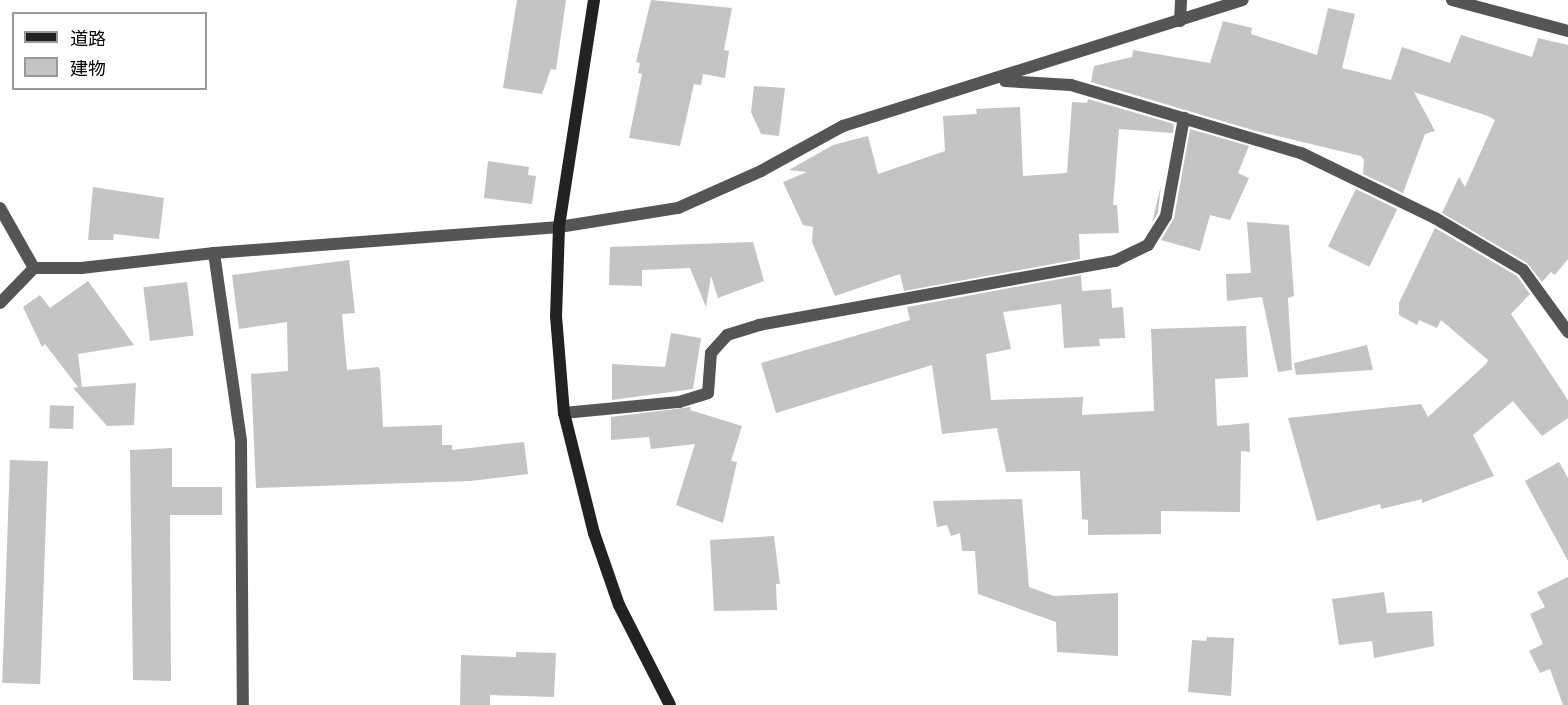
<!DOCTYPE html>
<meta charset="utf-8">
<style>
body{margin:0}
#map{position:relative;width:1568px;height:705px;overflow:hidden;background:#fff;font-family:Montserrat,"Noto Sans JP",sans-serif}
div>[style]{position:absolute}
.building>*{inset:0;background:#c4c4c4;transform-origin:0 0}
.street>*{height:12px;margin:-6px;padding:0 6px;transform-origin:6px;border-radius:6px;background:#555}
.secondary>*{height:12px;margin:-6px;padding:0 6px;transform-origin:6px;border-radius:6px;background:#222}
span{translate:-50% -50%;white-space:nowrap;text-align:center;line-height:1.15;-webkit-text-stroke:4.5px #fff;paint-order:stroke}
.legend{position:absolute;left:12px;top:12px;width:195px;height:78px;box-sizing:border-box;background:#fff;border:2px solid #999;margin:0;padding:8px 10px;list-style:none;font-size:18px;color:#000}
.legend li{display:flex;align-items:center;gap:12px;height:30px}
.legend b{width:30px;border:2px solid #999}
</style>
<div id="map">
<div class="building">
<i style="clip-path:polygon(517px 0,566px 0,556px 70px,551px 69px,542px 94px,503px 88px)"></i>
<i style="clip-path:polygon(651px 0,732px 8px,724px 50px,729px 51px,725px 78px,703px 74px,701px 85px,694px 84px,680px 146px,629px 138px,642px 74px,638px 73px,640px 63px,636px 62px)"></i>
<i style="clip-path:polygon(1328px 8px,1355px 14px,1342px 68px,1391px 80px,1402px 47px,1450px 63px,1461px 35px,1532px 57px,1538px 38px,1568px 45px,1568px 259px,1555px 275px,1551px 272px,1542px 282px,1527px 263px,1442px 213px,1459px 177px,1465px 187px,1495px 120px,1488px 116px,1414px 92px,1435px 131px,1425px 134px,1403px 193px,1363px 174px,1364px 160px,1361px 156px,1256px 131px,1091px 82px,1094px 66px,1132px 57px,1133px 50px,1210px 63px,1223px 21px,1252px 28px,1251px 34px,1317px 55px)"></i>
<i style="clip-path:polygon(754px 86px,785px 88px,779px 136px,761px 134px,751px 112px)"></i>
<i style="clip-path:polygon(1088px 99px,1174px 124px,1173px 133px,1119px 129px,1113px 205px,1117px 205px,1119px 233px,1079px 234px,1080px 259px,904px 291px,900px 274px,835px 296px,812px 242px,813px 227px,803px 225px,783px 182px,807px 172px,789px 170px,833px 145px,868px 136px,878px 174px,945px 151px,943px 116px,977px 114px,976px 109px,1020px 107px,1023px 176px,1067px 173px,1072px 102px,1087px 103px)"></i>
<i style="clip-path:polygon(1190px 129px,1249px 146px,1238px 173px,1249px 178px,1230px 220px,1210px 215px,1200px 251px,1161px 240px,1174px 218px)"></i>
<i style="clip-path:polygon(488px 161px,529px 167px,528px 175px,536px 176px,532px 204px,484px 198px)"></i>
<i style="clip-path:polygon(1161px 185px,1158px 213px,1152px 223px)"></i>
<i style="clip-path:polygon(93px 187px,164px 198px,159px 239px,114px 234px,113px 240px,88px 240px)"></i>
<i style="left:1356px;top:189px;width:46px;height:64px;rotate:26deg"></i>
<i style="clip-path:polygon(1247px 222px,1289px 225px,1294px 296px,1288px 298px,1292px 370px,1278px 372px,1262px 297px,1227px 301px,1226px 274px,1251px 273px)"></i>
<i style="clip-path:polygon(1435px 228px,1517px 276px,1530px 294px,1511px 314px,1568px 400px,1568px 418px,1542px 436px,1513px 401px,1473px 435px,1494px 476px,1422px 503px,1422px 499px,1381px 509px,1380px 504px,1317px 521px,1288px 418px,1421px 404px,1428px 417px,1486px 364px,1488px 360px,1441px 320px,1437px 328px,1419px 320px,1417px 325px,1399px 315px,1399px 303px)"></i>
<i style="clip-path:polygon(753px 242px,764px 281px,718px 298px,711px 276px,706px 307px,690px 268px,642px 270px,642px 286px,609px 285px,610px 247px)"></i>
<i style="clip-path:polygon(349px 260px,355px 313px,342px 314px,347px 370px,378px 367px,380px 370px,383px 427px,442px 425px,442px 445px,452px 445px,452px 450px,524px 442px,528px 474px,471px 481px,256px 488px,251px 374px,288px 371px,287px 322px,239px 329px,232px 275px)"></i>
<i style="clip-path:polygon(1081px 275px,1082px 291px,1111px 289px,1112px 308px,1123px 307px,1125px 338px,1099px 339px,1100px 346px,1064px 348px,1061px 304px,1003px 312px,1011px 349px,986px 354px,991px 400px,1083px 397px,1082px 415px,1154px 411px,1151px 329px,1246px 326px,1248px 377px,1215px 379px,1217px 426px,1249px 423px,1250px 452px,1241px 451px,1240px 512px,1161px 511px,1161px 534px,1088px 535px,1088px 520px,1082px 519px,1080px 471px,1006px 472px,997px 428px,942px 434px,932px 365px,776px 413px,761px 363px,910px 320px,907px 307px)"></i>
<i style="clip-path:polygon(88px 281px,134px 345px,78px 354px,82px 387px,136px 383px,134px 425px,107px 426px,73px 388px,78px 387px,45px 344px,42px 347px,23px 307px,40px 295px,50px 308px)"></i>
<i style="left:187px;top:282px;width:54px;height:44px;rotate:83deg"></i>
<i style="clip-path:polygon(671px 333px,701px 338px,693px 389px,612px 400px,612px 364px,665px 367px)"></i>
<i style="clip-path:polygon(1367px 345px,1373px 370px,1296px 375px,1294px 363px)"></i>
<i style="left:74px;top:406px;width:23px;height:24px;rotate:92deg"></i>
<i style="clip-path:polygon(691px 407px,690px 410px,742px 426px,731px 461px,737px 462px,723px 523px,676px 505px,695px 444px,651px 449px,649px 437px,611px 440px,611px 417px)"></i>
<i style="clip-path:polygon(172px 448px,172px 487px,222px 487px,222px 515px,170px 515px,171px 681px,133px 680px,130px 450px)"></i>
<i style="left:10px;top:460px;width:38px;height:223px;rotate:2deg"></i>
<i style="clip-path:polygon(1559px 462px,1568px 478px,1568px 561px,1525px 481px)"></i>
<i style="clip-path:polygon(1022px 499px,1029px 587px,1054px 596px,1118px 593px,1118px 656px,1057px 652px,1056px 622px,978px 594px,975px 551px,962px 551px,960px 533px,951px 536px,947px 525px,937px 527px,933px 501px)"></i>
<i style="clip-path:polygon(774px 536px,780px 584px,776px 584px,777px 610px,714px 611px,710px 540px)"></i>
<i style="clip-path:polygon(1568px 577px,1568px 705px,1563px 705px,1550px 669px,1540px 673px,1529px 651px,1543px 644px,1530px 614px,1545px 607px,1537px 592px)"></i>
<i style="clip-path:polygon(1384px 592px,1387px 613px,1432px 611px,1434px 646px,1374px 658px,1372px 641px,1339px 645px,1332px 599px)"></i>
<i style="clip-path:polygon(1207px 637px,1234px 638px,1231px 696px,1188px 692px,1192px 640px,1206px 641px)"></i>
<i style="clip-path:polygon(516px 652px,556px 653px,554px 697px,490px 695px,490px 705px,460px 705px,461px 655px,516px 657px)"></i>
</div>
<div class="street">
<i style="left:1452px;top:0;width:120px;rotate:15deg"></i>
<i style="left:1180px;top:21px;width:21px;rotate:-87deg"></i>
<i style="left:1005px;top:81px;width:66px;rotate:3.5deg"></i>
<i style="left:1071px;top:85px;width:240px;rotate:16.5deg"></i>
<i style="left:1301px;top:153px;width:149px;rotate:25.9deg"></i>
<i style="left:1435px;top:218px;width:102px;rotate:30.6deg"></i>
<i style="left:1523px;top:270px;width:77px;rotate:54deg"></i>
<i style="left:0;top:208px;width:69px;rotate:60.5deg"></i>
<i style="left:214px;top:253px;width:190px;rotate:81.8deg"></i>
<i style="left:241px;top:441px;width:264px;rotate:89.6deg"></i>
<i style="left:0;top:303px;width:49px;rotate:-45.8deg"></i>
<i style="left:34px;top:268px;width:47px"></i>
<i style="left:81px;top:268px;width:134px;rotate:-6.4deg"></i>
<i style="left:214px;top:253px;width:346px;rotate:-4.3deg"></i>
<i style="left:559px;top:227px;width:121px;rotate:-9.1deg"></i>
<i style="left:678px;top:208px;width:91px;rotate:-24deg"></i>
<i style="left:761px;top:171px;width:94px;rotate:-28.8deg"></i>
<i style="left:843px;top:126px;width:419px;rotate:-17.5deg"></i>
<i style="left:564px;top:413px;width:116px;rotate:-5.5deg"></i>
<i style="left:679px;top:402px;width:30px;rotate:-17deg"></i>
<i style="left:708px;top:393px;width:40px;rotate:-85.7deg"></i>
<i style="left:711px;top:353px;width:24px;rotate:-48deg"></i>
<i style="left:727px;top:335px;width:34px;rotate:-17deg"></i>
<i style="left:759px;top:325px;width:362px;rotate:-10.2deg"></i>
<i style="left:1115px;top:261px;width:37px;rotate:-26deg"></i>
<i style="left:1148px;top:245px;width:34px;rotate:-58deg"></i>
<i style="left:1166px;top:216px;width:100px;rotate:-79.6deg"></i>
</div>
<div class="secondary">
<i style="left:594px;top:0;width:230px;rotate:98.8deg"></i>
<i style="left:559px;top:227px;width:89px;rotate:91.9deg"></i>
<i style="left:556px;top:316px;width:97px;rotate:85.3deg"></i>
<i style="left:564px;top:413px;width:124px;rotate:76deg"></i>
<i style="left:594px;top:533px;width:76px;rotate:70.9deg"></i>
<i style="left:619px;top:605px;width:112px;rotate:63deg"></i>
</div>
<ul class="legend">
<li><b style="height:8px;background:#222"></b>道路</li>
<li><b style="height:16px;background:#c4c4c4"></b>建物</li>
</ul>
</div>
